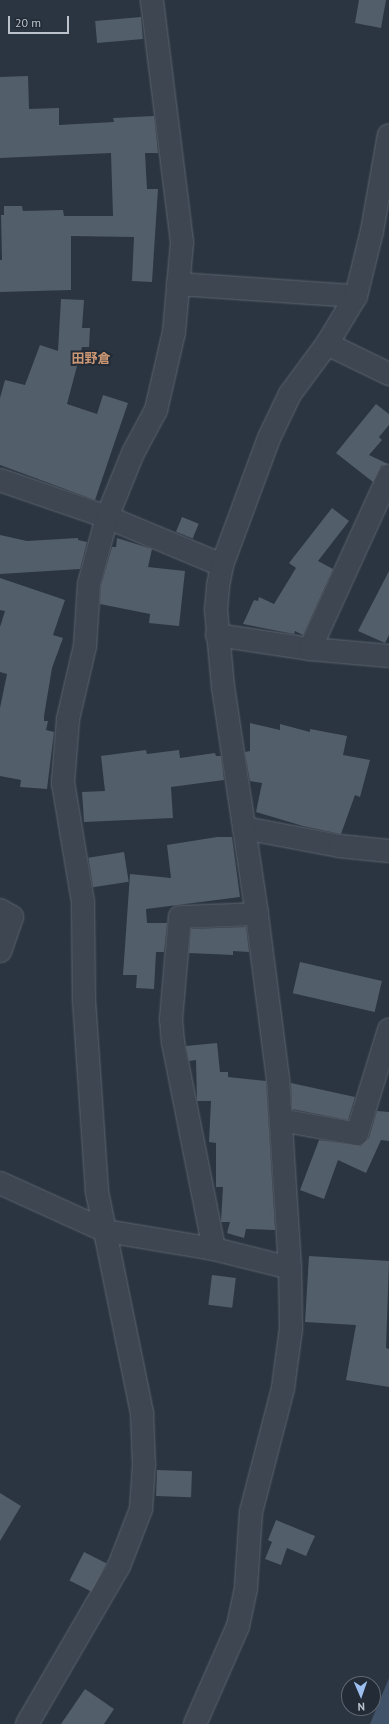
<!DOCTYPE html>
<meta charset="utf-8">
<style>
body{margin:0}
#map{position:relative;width:389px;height:1724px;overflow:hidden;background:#2a3541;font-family:"PT Sans","Noto Sans JP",sans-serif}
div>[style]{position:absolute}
.water>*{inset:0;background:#415368}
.building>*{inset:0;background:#535e6b;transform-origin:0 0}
.roads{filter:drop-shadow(0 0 1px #5c646e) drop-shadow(0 0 1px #5c646e)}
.minor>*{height:22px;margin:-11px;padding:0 11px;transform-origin:11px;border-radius:11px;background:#3e4651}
span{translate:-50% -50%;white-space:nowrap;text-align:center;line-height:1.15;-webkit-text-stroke:4px #222b36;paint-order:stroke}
.quarter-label{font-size:13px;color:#cc9774;font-weight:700}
.north{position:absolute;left:341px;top:1676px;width:40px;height:40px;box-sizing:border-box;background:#222b36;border:1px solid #5f6772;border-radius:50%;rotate:178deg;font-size:11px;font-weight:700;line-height:16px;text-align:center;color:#bbc2cb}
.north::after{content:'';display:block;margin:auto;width:14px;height:18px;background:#9cbfef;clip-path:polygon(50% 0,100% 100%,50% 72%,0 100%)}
.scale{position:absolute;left:8px;top:16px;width:61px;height:18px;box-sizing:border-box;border:2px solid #bbc2cb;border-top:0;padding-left:5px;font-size:12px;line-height:14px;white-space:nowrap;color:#bbc2cb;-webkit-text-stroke:3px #222b36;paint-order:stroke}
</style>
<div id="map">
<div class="water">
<i style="clip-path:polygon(389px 1678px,389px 1724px,370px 1724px)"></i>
</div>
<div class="building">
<i style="clip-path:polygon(359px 0,386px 0,381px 28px,355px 23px)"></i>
<i style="left:141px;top:17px;width:22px;height:46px;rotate:85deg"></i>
<i style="clip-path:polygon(28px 76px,29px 109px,59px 108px,59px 125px,114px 122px,113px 118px,154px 116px,158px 153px,145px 153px,147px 189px,158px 189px,152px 282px,132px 281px,134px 237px,71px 236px,71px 290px,0 292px,0 260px,2px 260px,1px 215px,4px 215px,4px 206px,22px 206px,23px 211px,63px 210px,64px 216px,113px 216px,111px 153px,0 158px,0 77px)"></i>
<i style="clip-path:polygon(61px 299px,84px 300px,82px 328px,90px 328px,89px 347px,82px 347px,67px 404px,97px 414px,103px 395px,128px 403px,95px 500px,0 465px,0 398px,5px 380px,25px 385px,40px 345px,58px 351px)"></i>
<i style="clip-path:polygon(376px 404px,389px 414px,389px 425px,379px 437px,382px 440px,369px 455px,388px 464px,381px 466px,373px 482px,336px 453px)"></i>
<i style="clip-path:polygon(332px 508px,349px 521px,318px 561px,333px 569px,303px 635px,295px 631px,294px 634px,243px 624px,254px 600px,258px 601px,259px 597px,274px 604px,296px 568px,289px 563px)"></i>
<i style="left:182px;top:517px;width:18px;height:16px;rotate:22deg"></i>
<i style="clip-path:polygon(0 535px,27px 541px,78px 538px,78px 540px,87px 542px,80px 569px,0 574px)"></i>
<i style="clip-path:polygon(117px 538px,152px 549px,148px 567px,185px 571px,179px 626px,149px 623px,150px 614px,100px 604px,101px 586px,112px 547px,116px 547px)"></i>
<i style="clip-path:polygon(389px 571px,389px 635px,385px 643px,358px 631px)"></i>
<i style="clip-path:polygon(0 578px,65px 600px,53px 635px,63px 638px,52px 668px,44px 716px,44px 721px,48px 721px,46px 730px,54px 732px,47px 789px,20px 787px,21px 780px,0 776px,0 708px,7px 674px,0 672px,0 627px,5px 611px,0 610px)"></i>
<i style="clip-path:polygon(250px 723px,280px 730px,280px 724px,310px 732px,310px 729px,347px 736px,343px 755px,370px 760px,360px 797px,355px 795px,341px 834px,303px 826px,256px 812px,262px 783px,250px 781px,245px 752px,250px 751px)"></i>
<i style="clip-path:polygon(146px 750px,147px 754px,179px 750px,180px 758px,215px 753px,216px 756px,221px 756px,224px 780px,171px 787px,173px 818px,84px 822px,82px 792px,105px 791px,101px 756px)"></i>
<i style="clip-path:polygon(217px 837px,232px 837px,240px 897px,146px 909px,147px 923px,167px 923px,164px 952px,156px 952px,154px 989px,136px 988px,137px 975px,123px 975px,130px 874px,171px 878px,167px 845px)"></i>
<i style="left:124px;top:852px;width:30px;height:36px;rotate:81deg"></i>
<i style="clip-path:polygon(246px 927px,249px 952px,233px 951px,233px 955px,189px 953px,191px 929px)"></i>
<i style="left:300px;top:962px;width:84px;height:32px;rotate:13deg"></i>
<i style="clip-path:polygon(217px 1043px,220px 1072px,228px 1072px,228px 1077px,266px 1081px,275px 1230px,246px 1229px,244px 1238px,227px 1233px,230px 1222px,221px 1222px,223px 1187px,216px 1187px,216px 1143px,209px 1142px,211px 1101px,197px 1101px,196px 1060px,189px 1061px,186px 1046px)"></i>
<i style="clip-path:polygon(291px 1083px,355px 1097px,348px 1120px,292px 1109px)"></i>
<i style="clip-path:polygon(377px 1111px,389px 1112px,389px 1141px,381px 1140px,366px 1173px,338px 1160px,324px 1199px,300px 1190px,319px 1140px,361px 1146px,369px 1138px)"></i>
<i style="clip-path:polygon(309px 1256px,389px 1261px,386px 1348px,389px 1349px,389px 1387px,346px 1380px,356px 1325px,305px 1322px)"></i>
<i style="left:212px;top:1275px;width:24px;height:30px;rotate:7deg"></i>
<i style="left:157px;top:1470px;width:35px;height:26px;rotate:2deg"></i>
<i style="clip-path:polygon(0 1493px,21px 1506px,0 1541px)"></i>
<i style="clip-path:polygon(276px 1520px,315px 1536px,306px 1556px,287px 1548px,281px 1565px,265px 1559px,272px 1542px,268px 1540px)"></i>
<i style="left:84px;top:1552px;width:25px;height:32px;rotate:27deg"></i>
<i style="clip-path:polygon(85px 1689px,114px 1709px,104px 1724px,61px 1724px)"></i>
</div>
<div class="roads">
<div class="minor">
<i style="left:178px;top:284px;width:178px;rotate:3.9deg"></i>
<i style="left:327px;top:344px;width:69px;rotate:25.8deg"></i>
<i style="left:0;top:480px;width:113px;rotate:19.1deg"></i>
<i style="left:107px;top:517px;width:125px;rotate:22.7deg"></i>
<i style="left:217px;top:635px;width:94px;rotate:8.6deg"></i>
<i style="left:310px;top:649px;width:190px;rotate:-65.5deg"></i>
<i style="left:310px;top:649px;width:79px;rotate:5.1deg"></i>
<i style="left:244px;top:828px;width:97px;rotate:10.7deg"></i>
<i style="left:339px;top:846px;width:50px;rotate:5.7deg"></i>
<i style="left:0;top:910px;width:14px;rotate:30deg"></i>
<i style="left:12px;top:917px;width:36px;rotate:109deg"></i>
<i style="left:281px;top:1120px;width:77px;rotate:10.4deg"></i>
<i style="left:357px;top:1134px;width:109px;rotate:-72.9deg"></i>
<i style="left:0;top:1183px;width:116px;rotate:24.4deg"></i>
<i style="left:106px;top:1231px;width:109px;rotate:9.5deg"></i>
<i style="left:214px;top:1249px;width:78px;rotate:14deg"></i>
<i style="left:214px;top:1249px;width:211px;rotate:-101.2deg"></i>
<i style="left:173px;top:1042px;width:23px;rotate:-95deg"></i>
<i style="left:171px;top:1019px;width:102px;rotate:-85deg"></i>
<i style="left:180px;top:917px;width:77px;rotate:-2.2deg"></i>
<i style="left:27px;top:1724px;width:183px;rotate:-59.8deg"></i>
<i style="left:119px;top:1566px;width:61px;rotate:-68.9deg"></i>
<i style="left:141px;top:1509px;width:44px;rotate:-86.1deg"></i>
<i style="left:144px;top:1465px;width:52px;rotate:-92.2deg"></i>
<i style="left:142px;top:1413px;width:227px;rotate:-101.5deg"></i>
<i style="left:97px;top:1191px;width:190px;rotate:-93.9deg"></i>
<i style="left:84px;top:1001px;width:99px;rotate:-90.6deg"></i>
<i style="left:83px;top:902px;width:121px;rotate:-99.5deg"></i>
<i style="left:63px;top:783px;width:64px;rotate:-85.5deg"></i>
<i style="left:68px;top:719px;width:75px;rotate:-76.9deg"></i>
<i style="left:85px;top:646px;width:62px;rotate:-86.3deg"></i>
<i style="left:89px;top:584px;width:69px;rotate:-75deg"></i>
<i style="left:107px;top:517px;width:69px;rotate:-67.9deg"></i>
<i style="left:133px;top:453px;width:49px;rotate:-61.9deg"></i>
<i style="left:156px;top:410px;width:80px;rotate:-77deg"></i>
<i style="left:174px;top:332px;width:90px;rotate:-84.9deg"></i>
<i style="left:182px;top:242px;width:244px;rotate:-97.1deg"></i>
<i style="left:195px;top:1724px;width:107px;rotate:-66.3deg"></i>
<i style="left:238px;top:1626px;width:40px;rotate:-78deg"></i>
<i style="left:246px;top:1587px;width:75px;rotate:-86.2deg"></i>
<i style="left:251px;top:1512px;width:128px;rotate:-75.5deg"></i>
<i style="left:283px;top:1388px;width:60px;rotate:-82.3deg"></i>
<i style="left:291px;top:1329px;width:61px;rotate:-90.9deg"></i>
<i style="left:290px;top:1268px;width:189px;rotate:-93.6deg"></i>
<i style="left:278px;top:1079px;width:166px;rotate:-97.3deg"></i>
<i style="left:257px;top:914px;width:230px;rotate:-98.5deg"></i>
<i style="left:223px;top:687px;width:77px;rotate:-95.2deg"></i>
<i style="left:216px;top:610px;width:24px;rotate:-85deg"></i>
<i style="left:218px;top:586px;width:21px;rotate:-79deg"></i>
<i style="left:222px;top:565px;width:135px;rotate:-69.7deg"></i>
<i style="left:269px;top:438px;width:49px;rotate:-64.5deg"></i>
<i style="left:290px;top:394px;width:62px;rotate:-53.5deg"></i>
<i style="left:327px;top:344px;width:56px;rotate:-58.9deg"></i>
<i style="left:356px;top:296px;width:67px;rotate:-76.2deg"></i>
<i style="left:372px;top:231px;width:97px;rotate:-80deg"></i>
</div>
</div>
<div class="quarter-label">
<span style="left:91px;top:359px">田野倉</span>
</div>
<div class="north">N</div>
<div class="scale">20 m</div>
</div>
